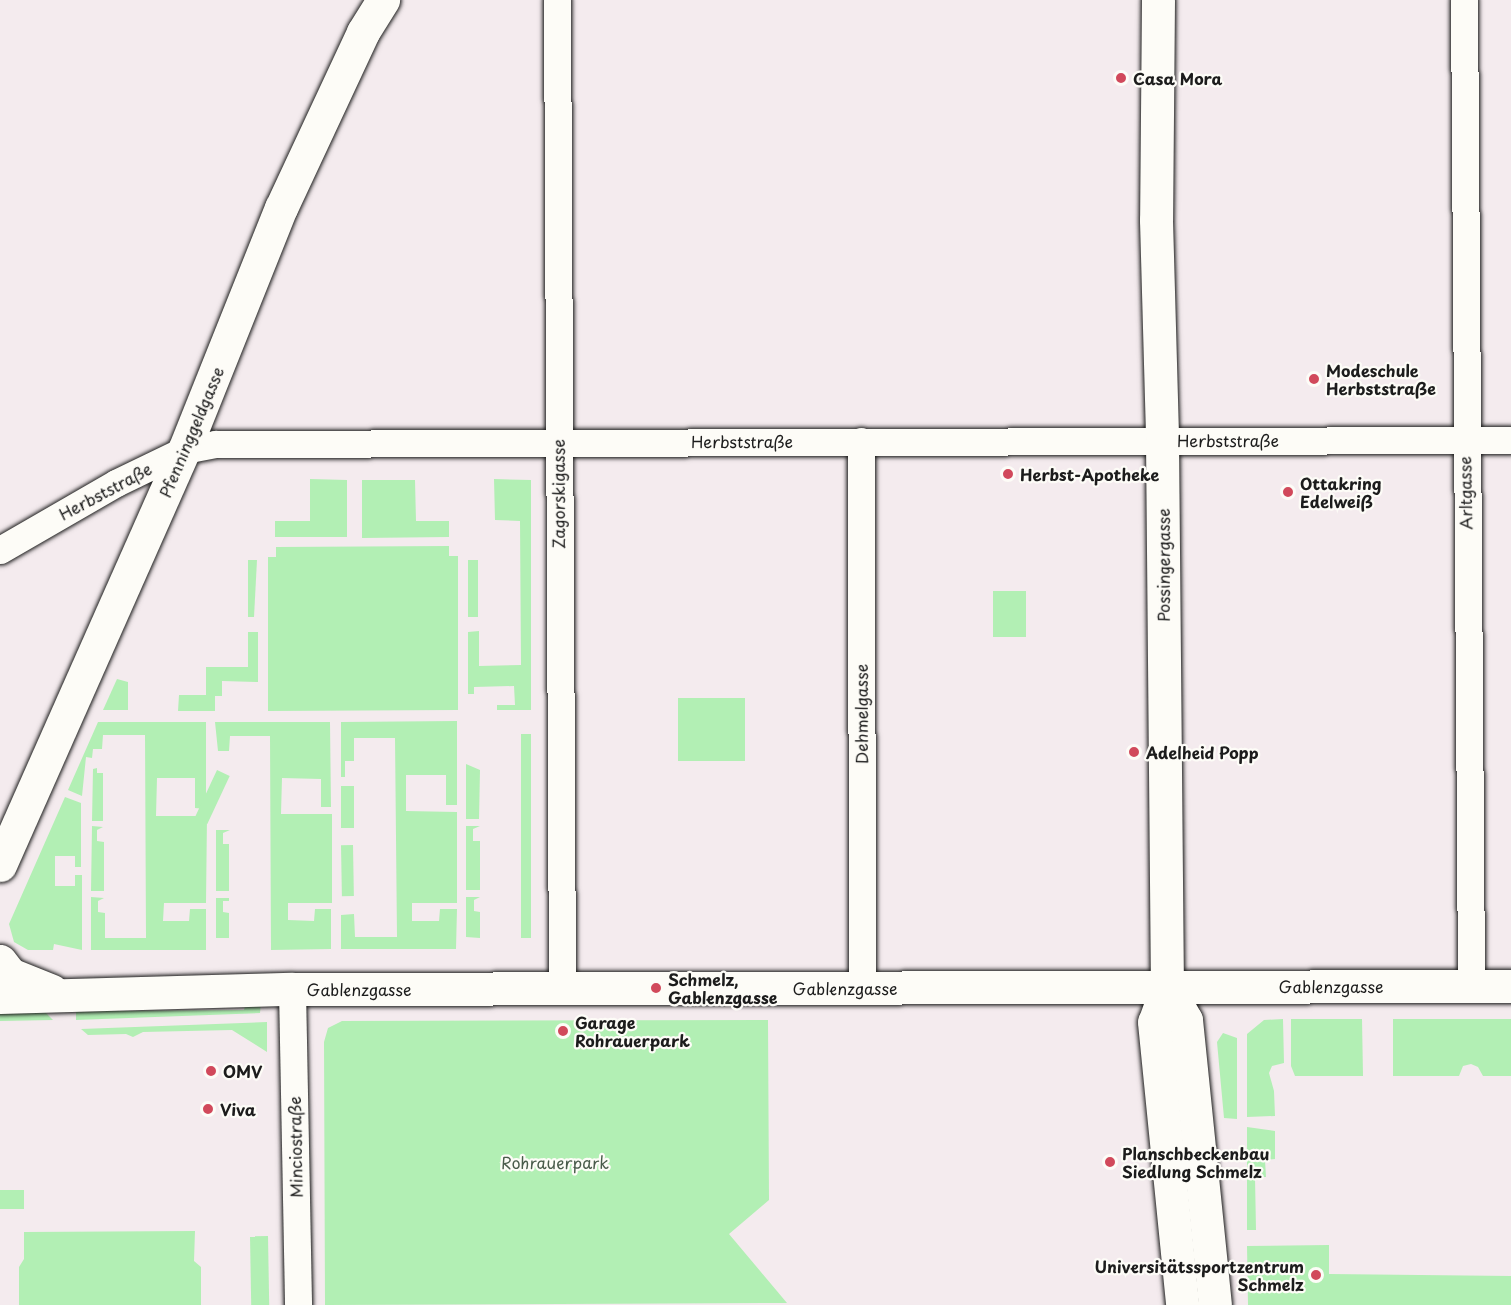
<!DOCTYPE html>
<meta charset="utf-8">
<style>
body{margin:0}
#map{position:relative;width:1511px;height:1305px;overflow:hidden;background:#f4ebee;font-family:"Playpen Sans",sans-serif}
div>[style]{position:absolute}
.green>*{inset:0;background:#b2efb4;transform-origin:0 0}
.roads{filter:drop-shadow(0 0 2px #1c1c1c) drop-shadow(0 0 2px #1c1c1c)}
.minor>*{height:27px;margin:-13.5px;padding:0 13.5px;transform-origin:13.5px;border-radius:13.5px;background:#fdfcf7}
.secondary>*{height:33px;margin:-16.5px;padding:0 16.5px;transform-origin:16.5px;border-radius:16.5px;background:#fdfcf7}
.dots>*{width:16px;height:16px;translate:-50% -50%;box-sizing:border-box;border:3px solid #fdfcf7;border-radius:50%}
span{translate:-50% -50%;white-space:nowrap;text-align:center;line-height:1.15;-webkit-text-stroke:4.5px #fdfcf7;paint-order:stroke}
.poi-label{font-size:16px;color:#1c1c1c;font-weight:700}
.left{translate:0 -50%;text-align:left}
.right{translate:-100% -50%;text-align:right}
.street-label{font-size:16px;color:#1c1c1c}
.park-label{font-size:16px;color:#495b4a}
</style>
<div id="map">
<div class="green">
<i style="clip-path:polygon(310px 479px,347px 480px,347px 537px,275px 537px,275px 521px,310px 521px)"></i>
<i style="clip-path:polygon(494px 479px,531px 480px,531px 710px,497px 710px,497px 705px,515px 705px,514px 686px,474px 687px,474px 694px,468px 694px,468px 632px,479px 631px,479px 666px,521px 665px,520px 521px,495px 520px)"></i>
<i style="clip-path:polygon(362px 480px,415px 480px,416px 521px,449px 521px,449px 537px,362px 538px)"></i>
<i style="clip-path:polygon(449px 546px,449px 556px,458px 556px,458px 710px,268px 711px,268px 557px,276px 557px,276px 547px)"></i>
<i style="clip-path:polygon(248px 560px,257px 560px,254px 617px,248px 617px)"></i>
<i style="left:468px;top:560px;width:10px;height:57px"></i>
<i style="left:993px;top:591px;width:33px;height:46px"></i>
<i style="clip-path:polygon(248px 632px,258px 632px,258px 682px,222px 681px,222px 696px,215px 696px,215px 711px,178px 711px,179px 695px,206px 695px,206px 667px,248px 667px)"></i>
<i style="clip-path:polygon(117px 679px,128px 682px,128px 710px,103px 710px)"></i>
<i style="left:678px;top:698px;width:67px;height:63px"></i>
<i style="clip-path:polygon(457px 721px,457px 805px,446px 805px,446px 775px,406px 775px,406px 811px,457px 812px,457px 903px,412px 903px,412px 921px,439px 921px,440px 909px,457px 909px,456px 949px,341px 949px,341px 915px,354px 914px,355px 937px,397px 937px,395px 738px,354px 738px,354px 761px,345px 761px,345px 777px,341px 777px,341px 722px)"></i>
<i style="clip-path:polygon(98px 722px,206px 722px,206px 809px,195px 808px,195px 778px,157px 778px,156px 816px,207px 816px,206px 903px,164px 903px,163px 921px,189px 921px,190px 909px,206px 909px,206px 950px,91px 950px,91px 897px,104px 898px,98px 901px,98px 912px,105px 913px,105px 938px,146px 938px,145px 735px,103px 735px,102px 749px,93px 749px,92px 758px,86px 757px,82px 796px,68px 790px)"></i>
<i style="clip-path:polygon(215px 722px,330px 722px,331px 807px,321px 807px,321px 779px,282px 778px,281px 814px,332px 814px,332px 903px,288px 903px,288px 920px,314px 921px,315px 909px,331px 909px,331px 949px,271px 950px,270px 736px,230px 736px,229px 751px,218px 751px)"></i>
<i style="left:521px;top:734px;width:10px;height:204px"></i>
<i style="clip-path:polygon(466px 764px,480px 770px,479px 819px,466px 819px)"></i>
<i style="clip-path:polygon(97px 768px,97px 773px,103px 773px,103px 821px,92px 821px,93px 769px)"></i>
<i style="left:217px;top:770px;width:14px;height:53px;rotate:25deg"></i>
<i style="left:341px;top:786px;width:13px;height:42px"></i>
<i style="clip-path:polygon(65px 797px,81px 803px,81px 867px,75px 867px,75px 856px,55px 856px,55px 886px,75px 886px,75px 875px,82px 875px,82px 950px,54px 944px,53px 950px,28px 950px,14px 942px,9px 924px)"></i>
<i style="clip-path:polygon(92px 826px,103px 827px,97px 830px,97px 841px,104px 842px,104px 891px,91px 891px)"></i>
<i style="clip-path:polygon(466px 826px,480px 826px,473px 829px,473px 841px,480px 841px,480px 890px,466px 890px)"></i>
<i style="clip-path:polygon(216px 830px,230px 830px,223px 833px,223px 844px,229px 844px,229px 891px,216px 891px)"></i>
<i style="left:353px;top:845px;width:51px;height:12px;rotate:89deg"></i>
<i style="clip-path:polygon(466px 897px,480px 897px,474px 900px,474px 911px,480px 912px,480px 938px,466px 937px)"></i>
<i style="clip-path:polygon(216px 898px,229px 898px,229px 901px,223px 901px,223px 912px,229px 913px,229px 938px,216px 938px)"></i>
<i style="clip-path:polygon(246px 1002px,261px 1002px,260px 1013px,76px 1020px,76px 1011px,91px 1004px,94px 1011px,244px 1010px)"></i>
<i style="clip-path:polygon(0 1009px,42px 1009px,53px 1020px,0 1021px)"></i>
<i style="clip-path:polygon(1283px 1019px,1284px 1063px,1272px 1066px,1269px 1073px,1274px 1091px,1275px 1116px,1247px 1117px,1247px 1034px,1264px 1020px)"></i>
<i style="clip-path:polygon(1291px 1019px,1362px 1019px,1363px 1076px,1295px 1076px,1291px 1066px)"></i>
<i style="clip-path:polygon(1393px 1019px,1511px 1019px,1511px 1076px,1483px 1076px,1478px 1067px,1471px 1064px,1463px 1066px,1459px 1076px,1393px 1076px)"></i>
<i style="clip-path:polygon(768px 1020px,769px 1200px,729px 1234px,787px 1303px,325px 1305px,324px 1042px,328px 1028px,342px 1021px)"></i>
<i style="clip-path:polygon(267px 1022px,267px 1052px,232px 1030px,143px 1032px,133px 1037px,126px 1034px,88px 1035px,81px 1029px)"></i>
<i style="clip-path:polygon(1223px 1033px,1237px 1038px,1237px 1119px,1224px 1118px,1217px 1042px)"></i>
<i style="clip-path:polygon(1247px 1127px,1275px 1131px,1275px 1159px,1265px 1160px,1266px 1177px,1255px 1177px,1256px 1230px,1247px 1230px)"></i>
<i style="left:0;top:1190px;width:24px;height:19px"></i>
<i style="clip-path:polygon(195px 1231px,194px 1261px,201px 1267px,201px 1305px,19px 1305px,19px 1267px,24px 1259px,24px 1232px)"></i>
<i style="left:268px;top:1236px;width:69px;height:18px;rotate:89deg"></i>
<i style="clip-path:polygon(1329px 1245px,1329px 1274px,1511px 1276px,1511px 1305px,1248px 1305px,1247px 1246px)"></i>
</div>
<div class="roads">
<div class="minor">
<i style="left:557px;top:0;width:988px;rotate:89.71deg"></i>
<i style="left:1464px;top:0;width:986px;rotate:89.59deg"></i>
<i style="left:861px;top:441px;width:546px;rotate:89.9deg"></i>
<i style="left:0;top:550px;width:134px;rotate:-30deg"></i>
<i style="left:116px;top:483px;width:76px;rotate:-25.9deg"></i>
<i style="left:184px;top:450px;width:32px;rotate:-11deg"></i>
<i style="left:215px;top:444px;width:1296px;rotate:-0.18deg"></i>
<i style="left:292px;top:989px;width:316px;rotate:88.9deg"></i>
</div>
<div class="secondary">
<i style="left:1158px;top:0;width:220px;rotate:90.5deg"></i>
<i style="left:1156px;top:220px;width:220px;rotate:88.4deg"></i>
<i style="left:1162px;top:440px;width:547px;rotate:89.48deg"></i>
<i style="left:1167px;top:987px;width:37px;rotate:110deg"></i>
<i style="left:1154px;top:1022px;width:284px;rotate:84.3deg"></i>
<i style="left:0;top:865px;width:454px;rotate:-66.1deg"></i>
<i style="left:184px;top:450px;width:261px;rotate:-68.2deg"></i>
<i style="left:281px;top:208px;width:194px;rotate:-65deg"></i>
<i style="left:363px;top:32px;width:38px;rotate:-58deg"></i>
<i style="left:0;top:961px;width:16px;rotate:52deg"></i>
<i style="left:10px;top:974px;width:45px;rotate:22deg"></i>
<i style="left:1167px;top:987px;width:38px;rotate:60deg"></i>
<i style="left:1186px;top:1020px;width:286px;rotate:84.2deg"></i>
<i style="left:0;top:997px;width:292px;rotate:-1.6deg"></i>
<i style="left:292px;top:989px;width:1219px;rotate:-0.14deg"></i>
</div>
</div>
<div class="dots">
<i style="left:1121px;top:78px;background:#d1495b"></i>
<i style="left:1314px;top:379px;background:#d1495b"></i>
<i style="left:1008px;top:474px;background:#d1495b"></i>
<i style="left:1288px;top:492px;background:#d1495b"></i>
<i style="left:1134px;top:752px;background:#d1495b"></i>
<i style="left:656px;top:988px;background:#d1495b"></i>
<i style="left:563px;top:1031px;background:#d1495b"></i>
<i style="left:211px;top:1071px;background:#d1495b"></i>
<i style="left:208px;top:1109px;background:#d1495b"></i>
<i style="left:1110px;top:1162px;background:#d1495b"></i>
<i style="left:1316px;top:1275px;background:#d1495b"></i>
</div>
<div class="poi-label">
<span class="left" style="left:1133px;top:78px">Casa Mora</span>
<span class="left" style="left:1326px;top:379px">Modeschule<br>Herbststraße</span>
<span class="left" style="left:1020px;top:474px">Herbst-Apotheke</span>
<span class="left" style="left:1300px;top:492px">Ottakring<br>Edelweiß</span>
<span class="left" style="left:1146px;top:752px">Adelheid Popp</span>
<span class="left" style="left:668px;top:988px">Schmelz,<br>Gablenzgasse</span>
<span class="left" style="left:575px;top:1031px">Garage<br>Rohrauerpark</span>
<span class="left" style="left:223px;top:1071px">OMV</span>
<span class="left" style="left:220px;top:1109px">Viva</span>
<span class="left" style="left:1122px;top:1162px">Planschbeckenbau<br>Siedlung Schmelz</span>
<span class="right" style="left:1304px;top:1275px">Universitätssportzentrum<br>Schmelz</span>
</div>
<div class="street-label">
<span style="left:191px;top:432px;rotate:-67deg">Pfenninggeldgasse</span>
<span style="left:1228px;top:440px">Herbststraße</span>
<span style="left:742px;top:441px">Herbststraße</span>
<span style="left:105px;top:491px;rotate:-28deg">Herbststraße</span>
<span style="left:1465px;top:493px;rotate:-91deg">Arltgasse</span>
<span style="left:558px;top:494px;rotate:-90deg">Zagorskigasse</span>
<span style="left:1163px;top:565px;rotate:-90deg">Possingergasse</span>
<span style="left:861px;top:714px;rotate:-90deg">Dehmelgasse</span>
<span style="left:1331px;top:986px">Gablenzgasse</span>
<span style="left:845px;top:988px">Gablenzgasse</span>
<span style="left:359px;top:989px">Gablenzgasse</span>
<span style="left:295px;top:1147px;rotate:-91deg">Minciostraße</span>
</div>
<div class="park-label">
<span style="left:555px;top:1162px">Rohrauerpark</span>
</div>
</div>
